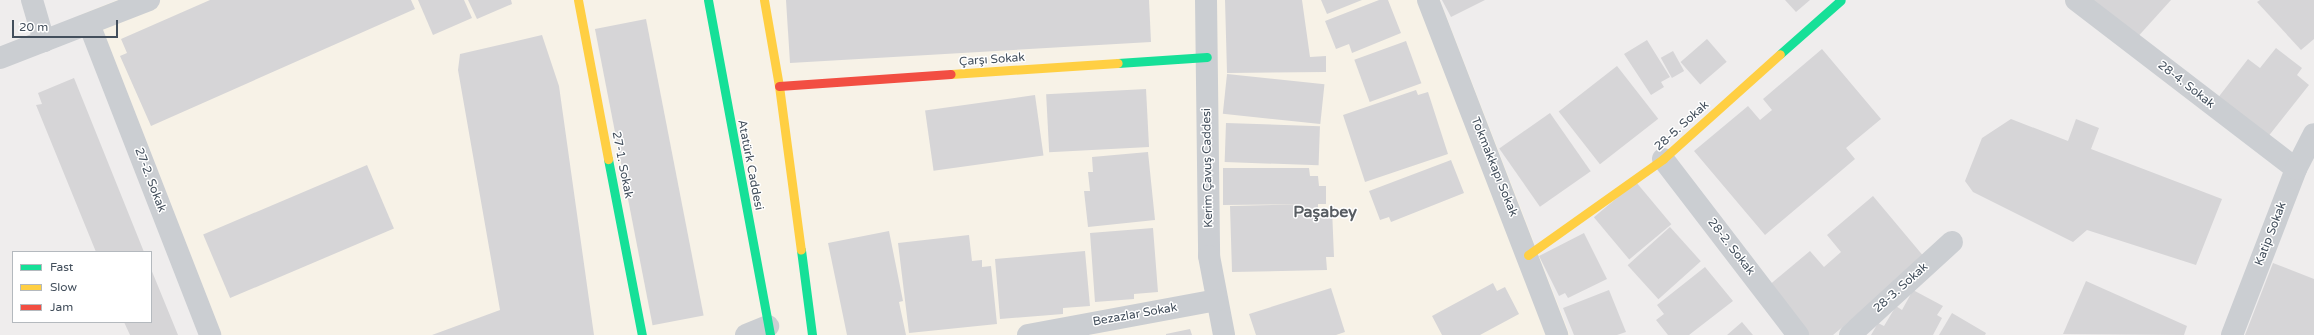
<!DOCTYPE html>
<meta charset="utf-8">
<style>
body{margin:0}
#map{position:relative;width:2314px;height:335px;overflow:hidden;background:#efeded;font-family:"Varela Round",sans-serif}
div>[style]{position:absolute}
.commercial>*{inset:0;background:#f7f2e7}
.building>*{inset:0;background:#d6d5d7;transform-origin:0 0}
.street>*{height:22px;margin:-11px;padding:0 11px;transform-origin:11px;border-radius:11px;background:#cbced2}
.fast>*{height:9px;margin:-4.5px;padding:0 4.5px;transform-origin:4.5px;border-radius:4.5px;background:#16e098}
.slow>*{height:9px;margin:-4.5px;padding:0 4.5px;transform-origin:4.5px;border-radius:4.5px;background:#ffcf43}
.jam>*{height:9px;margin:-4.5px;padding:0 4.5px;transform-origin:4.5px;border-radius:4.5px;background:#f24e42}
span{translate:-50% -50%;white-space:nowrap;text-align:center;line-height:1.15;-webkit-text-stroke:3px #fff;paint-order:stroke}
.street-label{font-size:12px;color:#434f5c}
.district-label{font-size:16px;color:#585d62;font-weight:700}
.legend{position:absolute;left:12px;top:251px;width:140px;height:72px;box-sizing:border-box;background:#fff;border:1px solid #b4b9be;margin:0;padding:5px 7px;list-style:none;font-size:12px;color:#434f5c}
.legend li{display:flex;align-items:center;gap:8px;height:20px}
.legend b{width:20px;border:1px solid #b4b9be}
.scale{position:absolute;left:12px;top:20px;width:106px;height:18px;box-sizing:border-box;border:2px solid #434f5c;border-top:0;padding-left:5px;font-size:12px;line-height:14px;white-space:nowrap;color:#434f5c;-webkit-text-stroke:3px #fff;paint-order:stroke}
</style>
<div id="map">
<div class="commercial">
<i style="clip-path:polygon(117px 0,1440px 0,1570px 335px,199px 335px,80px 15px)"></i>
</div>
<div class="building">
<i style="clip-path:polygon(210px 0,411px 0,415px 9px,151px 126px,120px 56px,127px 53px,121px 39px)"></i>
<i style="clip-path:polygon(418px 0,464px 0,472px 18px,433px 35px)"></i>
<i style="clip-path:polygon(468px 0,511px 0,512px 4px,477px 19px)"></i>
<i style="clip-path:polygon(786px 0,1149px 0,1151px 42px,790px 63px)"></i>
<i style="clip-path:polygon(1225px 0,1302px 0,1310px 57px,1326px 56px,1326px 72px,1227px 73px)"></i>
<i style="clip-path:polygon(1321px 0,1362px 0,1327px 14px)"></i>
<i style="clip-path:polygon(1379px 0,1388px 0,1401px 33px,1352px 53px,1349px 44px,1336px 49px,1325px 21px)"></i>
<i style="clip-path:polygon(1442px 0,1485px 0,1451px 17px)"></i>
<i style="clip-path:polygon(1785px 0,1810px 0,1796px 12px)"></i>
<i style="clip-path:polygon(2089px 0,2171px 0,2134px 41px)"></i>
<i style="clip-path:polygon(2260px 0,2314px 0,2314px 39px,2301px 50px,2257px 2px)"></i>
<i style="left:646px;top:19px;width:302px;height:52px;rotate:79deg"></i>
<i style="clip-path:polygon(542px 35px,559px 86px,594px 335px,432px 335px,500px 310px,458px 70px,460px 54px)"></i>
<i style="left:1707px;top:39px;width:30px;height:35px;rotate:49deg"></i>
<i style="clip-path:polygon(1647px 40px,1670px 77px,1661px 82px,1664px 87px,1651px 95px,1624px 54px)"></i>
<i style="left:1406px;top:41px;width:45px;height:55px;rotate:70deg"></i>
<i style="clip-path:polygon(2276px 48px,2302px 68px,2297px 75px,2309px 85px,2267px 138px,2217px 99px,2248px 59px,2260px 68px)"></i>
<i style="clip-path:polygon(1822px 49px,1881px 119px,1846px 148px,1855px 159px,1765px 235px,1694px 151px,1748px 106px,1760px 120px,1772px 110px,1763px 99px)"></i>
<i style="left:1673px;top:51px;width:23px;height:14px;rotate:61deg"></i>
<i style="left:1617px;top:66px;width:67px;height:74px;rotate:52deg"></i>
<i style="left:1227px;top:74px;width:98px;height:40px;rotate:6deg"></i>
<i style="clip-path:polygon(74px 78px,144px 252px,96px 252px,36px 105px,42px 104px,38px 93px)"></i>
<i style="left:1146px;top:89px;width:58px;height:100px;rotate:87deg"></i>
<i style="clip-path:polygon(1416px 90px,1418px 95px,1428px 92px,1448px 154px,1365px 182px,1343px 115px)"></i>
<i style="left:1035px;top:95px;width:61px;height:111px;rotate:82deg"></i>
<i style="left:1550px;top:113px;width:71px;height:62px;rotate:55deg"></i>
<i style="clip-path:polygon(2011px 119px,2068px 141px,2076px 119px,2099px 128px,2091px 149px,2222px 199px,2196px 265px,2087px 230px,2073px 242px,1973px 192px,1965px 181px,1982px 138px)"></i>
<i style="left:1226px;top:123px;width:94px;height:39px;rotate:2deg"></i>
<i style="clip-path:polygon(1148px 152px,1155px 220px,1088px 227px,1084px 191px,1090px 191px,1088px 172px,1093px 172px,1092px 157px)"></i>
<i style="clip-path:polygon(1451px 160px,1464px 193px,1391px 222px,1389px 217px,1380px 220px,1369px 191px)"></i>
<i style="left:367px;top:165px;width:69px;height:178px;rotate:67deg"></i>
<i style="clip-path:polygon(1223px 168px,1309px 168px,1310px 176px,1318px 176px,1319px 186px,1326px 186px,1326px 204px,1318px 204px,1318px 210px,1332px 209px,1334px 257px,1326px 257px,1327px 270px,1232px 272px,1230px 206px,1310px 204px,1223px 205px)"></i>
<i style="left:1636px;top:182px;width:55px;height:55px;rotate:50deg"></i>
<i style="clip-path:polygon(1873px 196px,1925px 258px,1833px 335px,1807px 335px,1767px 287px,1810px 251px,1824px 267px,1841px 252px,1827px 235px)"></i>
<i style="left:1670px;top:227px;width:46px;height:57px;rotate:48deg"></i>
<i style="clip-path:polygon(1153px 228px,1158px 292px,1134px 294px,1134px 299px,1095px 302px,1090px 233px)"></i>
<i style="clip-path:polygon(889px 231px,903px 301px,899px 302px,906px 335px,847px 335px,828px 243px)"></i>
<i style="clip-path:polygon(1584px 233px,1607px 279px,1568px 298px,1565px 293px,1559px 296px,1539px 256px)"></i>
<i style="clip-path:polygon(969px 235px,972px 261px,982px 260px,982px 267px,991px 266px,997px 324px,909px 333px,898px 243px)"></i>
<i style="clip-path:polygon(1085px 251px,1090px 306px,1063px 308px,1063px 314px,1000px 319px,995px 259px)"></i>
<i style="clip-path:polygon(2273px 263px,2314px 279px,2314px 335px,2245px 335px)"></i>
<i style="clip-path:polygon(1705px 267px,1733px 301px,1689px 335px,1668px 335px,1656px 320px,1664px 314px,1657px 305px)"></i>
<i style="clip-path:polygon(151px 269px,178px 335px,130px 335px,124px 322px,151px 322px)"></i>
<i style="clip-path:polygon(2086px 281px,2187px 326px,2184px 335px,2063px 334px)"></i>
<i style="clip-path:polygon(1493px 283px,1497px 291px,1505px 287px,1519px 314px,1480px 335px,1442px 335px,1432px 316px)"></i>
<i style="clip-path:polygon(1331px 288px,1345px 332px,1336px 335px,1256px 335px,1249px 314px)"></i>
<i style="clip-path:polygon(1609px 290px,1626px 332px,1617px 335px,1574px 335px,1563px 308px)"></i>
<i style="clip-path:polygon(1913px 290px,1943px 306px,1937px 315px,1942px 318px,1933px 335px,1871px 335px,1878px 323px,1884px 326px,1896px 306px,1902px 310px)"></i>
<i style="clip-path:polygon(1952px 313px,1986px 333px,1985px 335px,1939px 335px)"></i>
<i style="clip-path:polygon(1742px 322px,1753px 335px,1727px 335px)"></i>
<i style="clip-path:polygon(1190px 329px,1192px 335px,1166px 335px,1166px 334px)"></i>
</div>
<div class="street">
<i style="left:32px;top:0;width:43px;rotate:73.7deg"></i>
<i style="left:1206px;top:0;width:256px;rotate:89.3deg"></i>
<i style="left:1209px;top:256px;width:80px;rotate:79.2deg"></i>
<i style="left:1428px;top:0;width:359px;rotate:68.9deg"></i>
<i style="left:2076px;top:0;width:277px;rotate:37.5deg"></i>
<i style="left:89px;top:24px;width:334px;rotate:68.7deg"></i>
<i style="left:0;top:58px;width:160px;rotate:-21.3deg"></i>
<i style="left:1663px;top:159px;width:222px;rotate:52.5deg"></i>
<i style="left:746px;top:335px;width:24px;rotate:-22deg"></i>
<i style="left:1028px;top:335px;width:192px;rotate:-10.5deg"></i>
<i style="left:1850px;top:335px;width:138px;rotate:-42.4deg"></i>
<i style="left:2232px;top:335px;width:178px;rotate:-68.9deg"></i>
<i style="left:2296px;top:169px;width:39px;rotate:-63deg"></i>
</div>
<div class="fast">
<i style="left:708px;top:0;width:341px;rotate:79.5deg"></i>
<i style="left:1780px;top:54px;width:81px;rotate:-41.5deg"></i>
<i style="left:1118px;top:63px;width:89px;rotate:-3.9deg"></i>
<i style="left:608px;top:159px;width:179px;rotate:79.1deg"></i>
<i style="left:801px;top:250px;width:86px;rotate:82.6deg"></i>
</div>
<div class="slow">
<i style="left:578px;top:0;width:162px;rotate:79.3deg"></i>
<i style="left:764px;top:0;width:87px;rotate:80.1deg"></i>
<i style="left:779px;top:86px;width:165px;rotate:82.4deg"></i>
<i style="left:951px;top:74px;width:167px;rotate:-3.8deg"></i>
<i style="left:1528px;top:255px;width:166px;rotate:-35.4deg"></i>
<i style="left:1663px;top:159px;width:157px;rotate:-41.9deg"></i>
</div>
<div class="jam">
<i style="left:779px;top:86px;width:172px;rotate:-4deg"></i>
</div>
<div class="street-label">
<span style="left:992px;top:60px;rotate:-4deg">Çarşı Sokak</span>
<span style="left:2186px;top:85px;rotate:38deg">28-4. Sokak</span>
<span style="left:1682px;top:126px;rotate:-42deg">28-5. Sokak</span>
<span style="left:622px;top:165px;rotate:79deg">27-1. Sokak</span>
<span style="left:750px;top:165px;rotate:79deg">Atatürk Caddesi</span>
<span style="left:1494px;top:167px;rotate:68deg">Tokmakkapı Sokak</span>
<span style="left:1208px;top:168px;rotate:-91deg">Kerim Çavuş Caddesi</span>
<span style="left:150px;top:180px;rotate:69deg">27-2. Sokak</span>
<span style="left:2271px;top:234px;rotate:-69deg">Katip Sokak</span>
<span style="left:1731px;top:247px;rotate:52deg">28-2. Sokak</span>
<span style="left:1901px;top:288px;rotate:-42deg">28-3. Sokak</span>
<span style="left:1135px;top:315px;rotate:-10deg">Bezazlar Sokak</span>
</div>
<div class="district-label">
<span style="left:1325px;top:212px">Paşabey</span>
</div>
<ul class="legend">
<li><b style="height:5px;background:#16e098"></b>Fast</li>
<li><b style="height:5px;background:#ffcf43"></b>Slow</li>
<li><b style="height:5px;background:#f24e42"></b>Jam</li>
</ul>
<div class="scale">20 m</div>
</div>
